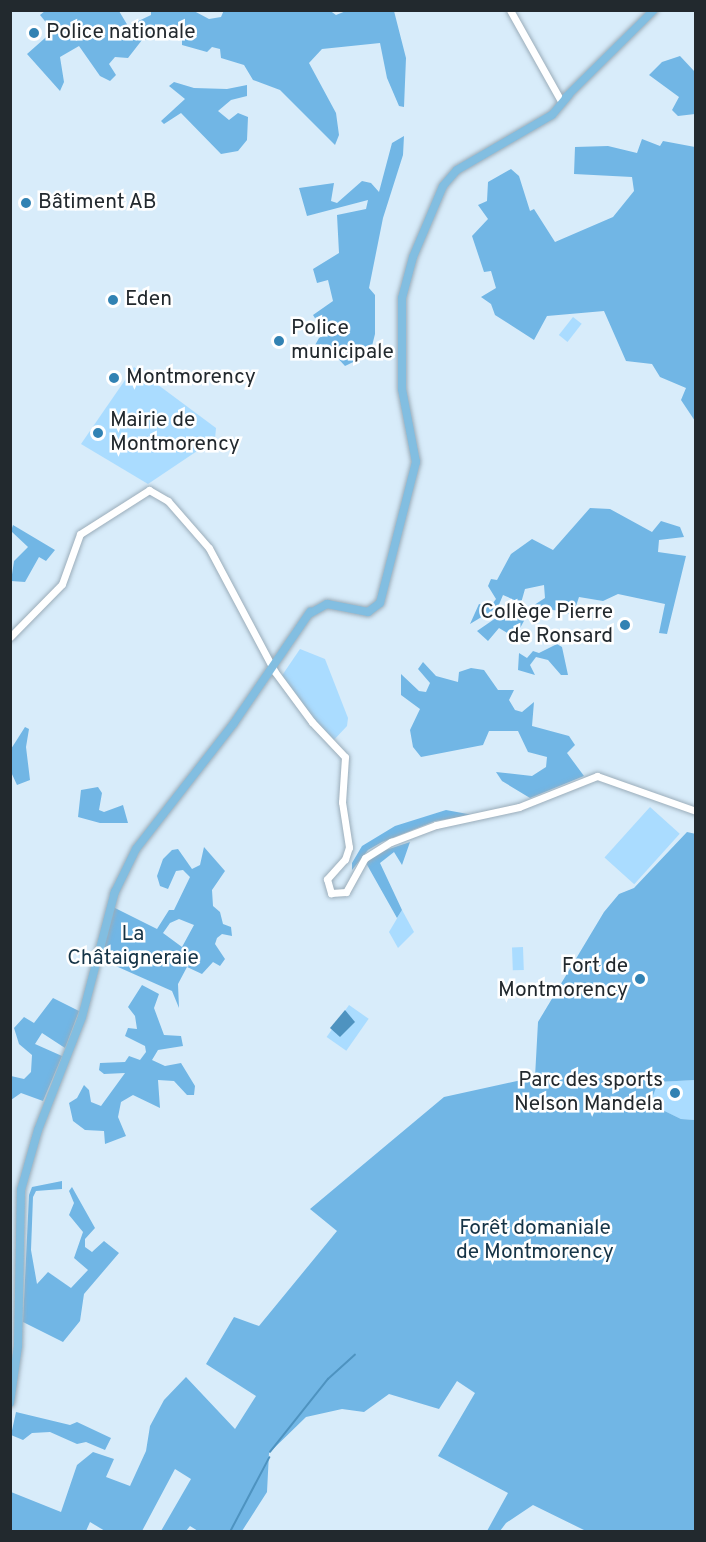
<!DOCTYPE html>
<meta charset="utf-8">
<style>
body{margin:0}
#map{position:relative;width:706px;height:1542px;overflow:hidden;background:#d8ecfa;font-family:Overpass,sans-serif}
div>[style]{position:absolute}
.green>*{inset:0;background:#aadcff;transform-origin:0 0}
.forest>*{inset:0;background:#71b6e5}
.water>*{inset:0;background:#4e93c0}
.stream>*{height:1.5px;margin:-0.75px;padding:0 0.75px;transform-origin:0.75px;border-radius:0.75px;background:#4e93c0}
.roads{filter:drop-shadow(0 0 2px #9badba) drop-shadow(0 0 2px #9badba)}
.secondary>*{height:7px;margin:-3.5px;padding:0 3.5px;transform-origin:3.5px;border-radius:3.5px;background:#fff}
.primary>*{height:8px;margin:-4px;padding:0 4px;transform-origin:4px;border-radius:4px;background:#82bee1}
.dots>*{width:16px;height:16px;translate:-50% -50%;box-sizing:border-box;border:3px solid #fff;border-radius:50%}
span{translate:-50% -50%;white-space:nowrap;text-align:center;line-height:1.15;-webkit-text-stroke:5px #fff;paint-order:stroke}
.poi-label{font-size:21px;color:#22292e}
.left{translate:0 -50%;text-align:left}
.right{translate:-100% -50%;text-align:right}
.park-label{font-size:21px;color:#153447}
.frame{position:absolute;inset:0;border:12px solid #22292e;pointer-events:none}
</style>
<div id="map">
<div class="green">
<i style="left:573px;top:317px;width:11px;height:23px;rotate:38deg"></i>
<i style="clip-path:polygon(134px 367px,216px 428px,215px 439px,148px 484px,81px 444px)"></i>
<i style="clip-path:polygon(300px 649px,325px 659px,348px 718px,347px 726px,332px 742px,281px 677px)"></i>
<i style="left:650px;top:807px;width:40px;height:68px;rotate:42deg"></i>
<i style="clip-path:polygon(402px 910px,414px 932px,398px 948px,389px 932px)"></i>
<i style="left:523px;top:947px;width:23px;height:11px;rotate:88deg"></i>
<i style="left:349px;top:1005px;width:24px;height:39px;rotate:35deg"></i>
<i style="clip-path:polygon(695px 1080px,695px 1120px,681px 1119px,649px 1104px,658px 1082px)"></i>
</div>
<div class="forest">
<i style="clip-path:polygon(224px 10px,329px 10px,336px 15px,346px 11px,394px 11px,406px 58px,404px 107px,399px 106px,387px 78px,380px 43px,322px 49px,309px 63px,336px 113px,339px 135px,335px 145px,280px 90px,253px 80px,244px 65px,221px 58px,220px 49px,212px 47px,207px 52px,182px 45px,182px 37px,175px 33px,142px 40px,128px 58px,115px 57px,109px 64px,116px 75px,110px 81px,100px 76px,79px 46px,60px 57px,64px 82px,60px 91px,27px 54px,53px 31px,40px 15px,45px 11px,119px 11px,128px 26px,151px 15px,151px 11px,194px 11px,209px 19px,221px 17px)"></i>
<i style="clip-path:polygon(680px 56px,695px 72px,695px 114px,678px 116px,672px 110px,679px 97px,649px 75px,662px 62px)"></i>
<i style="clip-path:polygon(174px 82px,194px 88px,227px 89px,247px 85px,247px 96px,231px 100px,218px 111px,229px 120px,238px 113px,248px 117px,247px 140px,238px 151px,221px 154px,181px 113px,164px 124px,161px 121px,185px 99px,169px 86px)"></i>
<i style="clip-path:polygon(404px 136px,403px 155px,383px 218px,369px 288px,375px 295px,375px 334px,370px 354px,345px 366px,334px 354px,319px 357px,314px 347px,319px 338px,343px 324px,320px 326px,313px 315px,333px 301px,328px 280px,317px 283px,313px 269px,339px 253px,337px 215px,366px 209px,368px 200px,307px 216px,299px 188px,334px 183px,331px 201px,337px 203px,362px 181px,371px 183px,379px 192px,392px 143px)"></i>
<i style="clip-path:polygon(642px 139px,660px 146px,663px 141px,695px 147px,695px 421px,681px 400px,686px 388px,660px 377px,652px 364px,626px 361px,604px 311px,547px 316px,534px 340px,495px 315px,491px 304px,481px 297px,496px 288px,491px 271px,484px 272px,472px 236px,488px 219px,478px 205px,487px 201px,488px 182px,511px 169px,519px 176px,530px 211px,534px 209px,555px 242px,613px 217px,634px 191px,632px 177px,574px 174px,575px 147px,608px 146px,637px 153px)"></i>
<i style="clip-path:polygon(590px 508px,610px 509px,652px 532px,661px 521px,680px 527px,684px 537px,659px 540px,658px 552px,686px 556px,667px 634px,659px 633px,665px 604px,618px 594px,603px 601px,579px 597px,576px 606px,579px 620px,563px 611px,552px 610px,536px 617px,528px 609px,545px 598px,544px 585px,525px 589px,521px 603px,503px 595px,498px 607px,470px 624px,479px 604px,490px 607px,496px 599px,488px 586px,491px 579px,497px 580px,511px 554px,532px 539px,553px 550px)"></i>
<i style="clip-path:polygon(13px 525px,55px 550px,46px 561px,39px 557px,25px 582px,11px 581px,14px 561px,28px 547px,11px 531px)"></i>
<i style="clip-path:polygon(506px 611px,518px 611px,525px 619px,512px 643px,509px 634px,499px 628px,488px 641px,477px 631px)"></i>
<i style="clip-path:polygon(557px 644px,562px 647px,568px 675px,561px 675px,548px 660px,536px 657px,530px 665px,535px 675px,518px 670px,519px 653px,527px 658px,533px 651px,539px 653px)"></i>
<i style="clip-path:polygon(423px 662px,436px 676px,458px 682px,459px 672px,471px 668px,484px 670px,498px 690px,514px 690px,509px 700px,515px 710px,522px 712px,534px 702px,532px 726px,569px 736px,575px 745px,567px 753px,584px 776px,530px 798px,502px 781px,496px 772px,532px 776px,546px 767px,547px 757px,528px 752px,518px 731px,489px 731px,483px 745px,421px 757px,413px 747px,410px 730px,420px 709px,401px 695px,401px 674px,419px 691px,426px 692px,430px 683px,418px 669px)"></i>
<i style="clip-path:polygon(25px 727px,29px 729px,26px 747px,30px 780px,17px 785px,11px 772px,11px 749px)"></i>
<i style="clip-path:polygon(98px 787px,102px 793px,99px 810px,104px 812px,123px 805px,128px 823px,100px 823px,78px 817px,81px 790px)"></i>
<i style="clip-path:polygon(446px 810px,473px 815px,435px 821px,382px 842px,368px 850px,352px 870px,352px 863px,362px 846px,395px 826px)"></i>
<i style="clip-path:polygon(687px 832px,696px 834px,695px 1080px,658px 1082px,650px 1104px,681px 1119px,695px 1120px,695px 1531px,586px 1531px,533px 1505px,506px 1523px,500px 1531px,487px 1531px,508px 1493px,438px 1456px,475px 1393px,457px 1381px,439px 1409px,389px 1394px,364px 1412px,342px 1409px,306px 1417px,269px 1453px,267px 1492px,242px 1531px,198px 1531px,190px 1526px,186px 1531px,161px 1531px,191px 1479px,175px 1469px,142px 1531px,105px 1531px,90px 1522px,86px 1531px,11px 1531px,11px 1492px,61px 1512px,77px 1465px,93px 1452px,114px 1459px,106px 1477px,130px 1486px,146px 1451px,150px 1426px,164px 1400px,186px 1377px,235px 1429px,256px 1396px,206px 1364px,234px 1317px,259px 1326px,337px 1231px,310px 1209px,444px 1097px,535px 1077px,538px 1022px,604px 912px,619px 894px,634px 888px)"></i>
<i style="clip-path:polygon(410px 842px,402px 865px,394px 852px,380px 863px,402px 910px,397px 918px,366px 863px,377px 853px)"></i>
<i style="clip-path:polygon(evenodd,204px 847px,225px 871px,212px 890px,213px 906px,220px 912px,223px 924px,231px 927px,232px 936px,222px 934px,217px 938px,215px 944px,225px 959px,220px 966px,213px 962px,202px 974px,187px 967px,178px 984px,179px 1008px,172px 991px,100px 959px,113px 907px,157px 929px,169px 910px,174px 910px,190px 877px,183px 870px,176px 871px,168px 889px,160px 886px,157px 876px,163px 859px,172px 850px,178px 849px,192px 869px,200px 865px,204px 847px,179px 919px,194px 925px,182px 947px,163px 933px,170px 923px,179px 919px)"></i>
<i style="clip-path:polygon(142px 985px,159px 994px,154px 1008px,164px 1035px,181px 1036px,183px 1046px,158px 1050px,152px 1060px,165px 1066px,181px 1063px,195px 1086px,194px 1095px,187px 1095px,174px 1081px,158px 1080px,160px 1108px,133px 1095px,121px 1102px,118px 1117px,126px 1136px,105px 1144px,104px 1131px,85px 1130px,73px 1121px,69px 1103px,77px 1098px,84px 1085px,89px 1090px,91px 1102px,101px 1106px,125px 1073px,104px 1074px,99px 1070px,100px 1063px,125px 1062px,129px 1056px,140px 1060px,146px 1052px,145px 1046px,125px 1036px,128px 1028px,137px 1029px,135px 1016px,128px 1007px)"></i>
<i style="clip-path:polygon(53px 998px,79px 1011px,65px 1048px,42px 1033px,35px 1044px,62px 1056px,43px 1101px,21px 1093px,11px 1100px,11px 1076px,24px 1079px,31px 1072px,32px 1055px,19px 1044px,14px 1028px,24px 1017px,34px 1023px)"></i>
<i style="clip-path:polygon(62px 1181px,62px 1189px,36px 1191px,33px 1197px,31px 1250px,37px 1284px,48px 1272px,71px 1288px,88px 1270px,74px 1258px,83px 1232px,69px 1215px,74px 1203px,69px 1191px,72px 1187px,95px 1228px,85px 1239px,85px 1247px,92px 1252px,104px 1241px,119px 1253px,84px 1294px,80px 1321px,63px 1342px,23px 1322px,29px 1195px,32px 1187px)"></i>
<i style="clip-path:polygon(16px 1412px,70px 1425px,77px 1422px,111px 1438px,105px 1450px,86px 1442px,77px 1444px,50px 1432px,32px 1433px,23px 1440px,11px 1435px)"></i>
</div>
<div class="water">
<i style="clip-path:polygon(345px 1010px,355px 1022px,340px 1037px,330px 1028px)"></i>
</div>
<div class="stream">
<i style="left:270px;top:1452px;width:93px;rotate:-51.5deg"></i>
<i style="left:328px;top:1379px;width:36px;rotate:-42deg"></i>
<i style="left:230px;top:1532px;width:84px;rotate:-62.2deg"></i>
</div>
<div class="roads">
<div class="secondary">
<i style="left:510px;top:10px;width:104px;rotate:60.7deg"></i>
<i style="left:10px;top:637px;width:74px;rotate:-45.5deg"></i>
<i style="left:62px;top:584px;width:53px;rotate:-70.2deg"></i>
<i style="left:80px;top:534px;width:82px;rotate:-32.5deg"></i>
<i style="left:149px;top:490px;width:22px;rotate:30deg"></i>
<i style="left:168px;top:501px;width:62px;rotate:48.9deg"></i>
<i style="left:209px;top:548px;width:140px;rotate:62deg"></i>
<i style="left:275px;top:672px;width:62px;rotate:53.5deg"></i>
<i style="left:312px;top:722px;width:48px;rotate:46.7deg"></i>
<i style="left:345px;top:757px;width:45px;rotate:93.8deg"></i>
<i style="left:342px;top:802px;width:46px;rotate:81.2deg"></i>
<i style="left:349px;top:847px;width:13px;rotate:108deg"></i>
<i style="left:345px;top:859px;width:27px;rotate:132deg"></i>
<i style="left:327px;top:879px;width:15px;rotate:74deg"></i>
<i style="left:331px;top:893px;width:15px;rotate:-4deg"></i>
<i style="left:346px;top:892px;width:39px;rotate:-61deg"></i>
<i style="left:365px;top:858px;width:31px;rotate:-32deg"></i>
<i style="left:391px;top:842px;width:48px;rotate:-20.7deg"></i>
<i style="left:436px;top:825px;width:85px;rotate:-12.2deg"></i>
<i style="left:519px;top:807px;width:84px;rotate:-21.7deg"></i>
<i style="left:597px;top:776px;width:105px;rotate:19.5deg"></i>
</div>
<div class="primary">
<i style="left:566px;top:97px;width:124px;rotate:-44.7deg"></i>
<i style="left:309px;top:614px;width:21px;rotate:-29deg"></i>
<i style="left:327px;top:604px;width:42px;rotate:11deg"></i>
<i style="left:368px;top:612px;width:15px;rotate:-37deg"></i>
<i style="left:380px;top:603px;width:146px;rotate:-75.7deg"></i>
<i style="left:416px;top:462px;width:74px;rotate:-100.9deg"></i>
<i style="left:402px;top:389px;width:91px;rotate:-90deg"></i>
<i style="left:402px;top:298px;width:42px;rotate:-75deg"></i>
<i style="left:413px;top:257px;width:77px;rotate:-67.1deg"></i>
<i style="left:443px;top:186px;width:21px;rotate:-49deg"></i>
<i style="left:457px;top:170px;width:110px;rotate:-30.1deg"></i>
<i style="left:552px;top:115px;width:26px;rotate:-50deg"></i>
<i style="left:114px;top:894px;width:50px;rotate:-63.9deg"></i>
<i style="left:136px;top:849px;width:160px;rotate:-52.1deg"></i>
<i style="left:234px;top:723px;width:135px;rotate:-55.6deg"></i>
<i style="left:10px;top:1403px;width:58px;rotate:-82deg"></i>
<i style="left:18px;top:1346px;width:156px;rotate:-88.9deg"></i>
<i style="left:21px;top:1190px;width:62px;rotate:-74.2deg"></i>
<i style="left:38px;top:1130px;width:121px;rotate:-68.7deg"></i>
<i style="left:82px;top:1017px;width:130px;rotate:-75.3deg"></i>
</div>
</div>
<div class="dots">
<i style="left:34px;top:33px;background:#3182b3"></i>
<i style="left:26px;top:203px;background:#3182b3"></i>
<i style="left:113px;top:300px;background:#3182b3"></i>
<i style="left:279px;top:341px;background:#3182b3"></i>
<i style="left:114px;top:378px;background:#3182b3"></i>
<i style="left:98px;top:433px;background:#3182b3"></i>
<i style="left:625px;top:625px;background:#3182b3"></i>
<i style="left:640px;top:979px;background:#3182b3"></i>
<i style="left:675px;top:1093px;background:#3182b3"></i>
</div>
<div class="poi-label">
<span class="left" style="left:46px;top:33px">Police nationale</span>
<span class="left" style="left:38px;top:203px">Bâtiment AB</span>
<span class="left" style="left:125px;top:300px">Eden</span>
<span class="left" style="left:291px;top:341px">Police<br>municipale</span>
<span class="left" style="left:126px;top:378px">Montmorency</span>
<span class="left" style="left:110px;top:433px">Mairie de<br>Montmorency</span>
<span class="right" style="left:613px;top:625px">Collège Pierre<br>de Ronsard</span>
<span class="right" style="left:628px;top:979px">Fort de<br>Montmorency</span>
<span class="right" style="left:663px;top:1093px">Parc des sports<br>Nelson Mandela</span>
</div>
<div class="park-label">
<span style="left:133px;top:947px">La<br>Châtaigneraie</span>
<span style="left:535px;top:1241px">Forêt domaniale<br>de Montmorency</span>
</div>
<div class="frame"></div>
</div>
